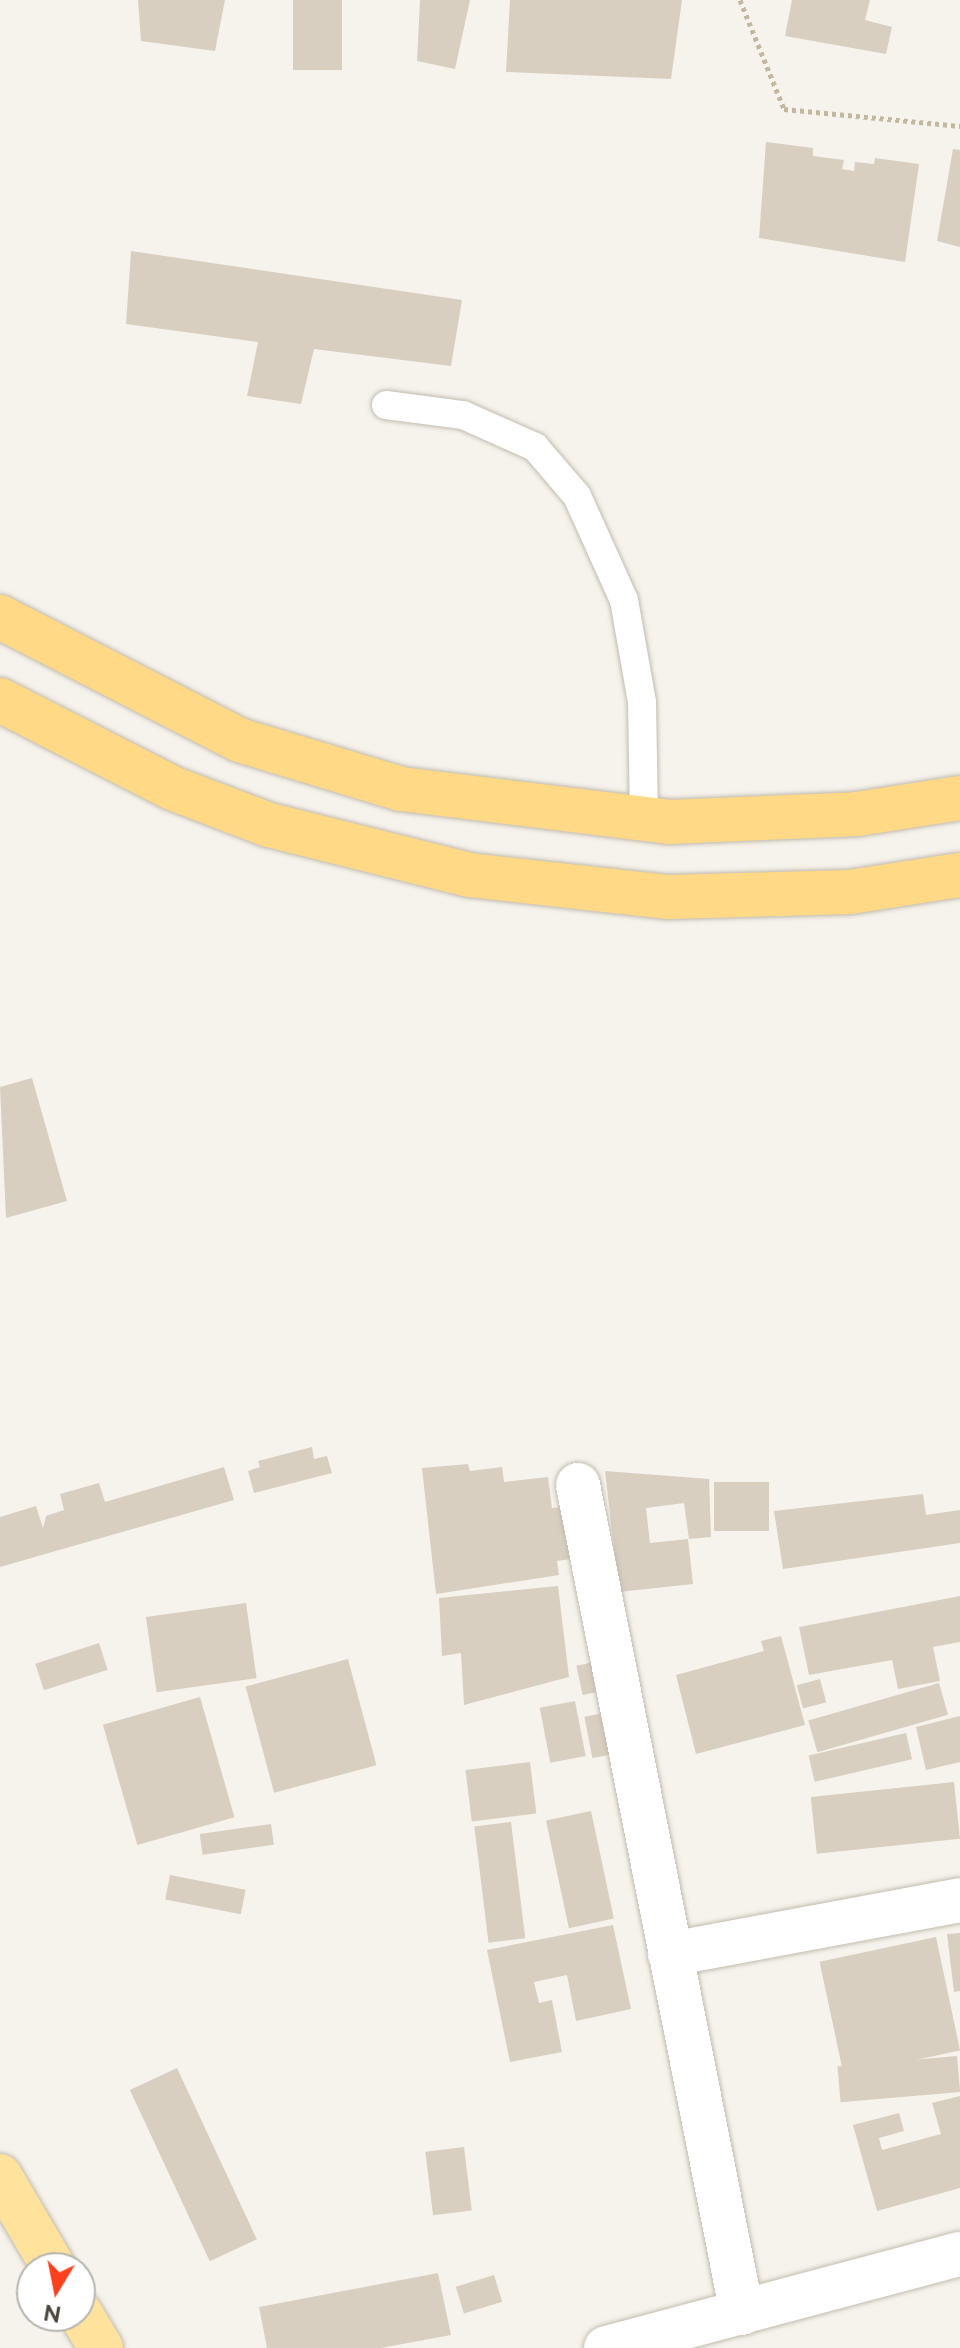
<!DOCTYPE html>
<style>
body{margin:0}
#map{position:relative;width:960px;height:2348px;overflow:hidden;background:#f6f3ec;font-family:Raleway,sans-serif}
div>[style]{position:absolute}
.building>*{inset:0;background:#d8cfc1;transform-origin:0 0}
.path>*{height:5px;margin-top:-2.5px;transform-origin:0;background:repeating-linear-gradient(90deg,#c4b79f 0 4px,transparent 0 8px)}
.roads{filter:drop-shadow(0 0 2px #c2bbae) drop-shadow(0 0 2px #c2bbae)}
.service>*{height:28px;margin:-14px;padding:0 14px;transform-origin:14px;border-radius:14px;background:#fff}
.minor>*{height:44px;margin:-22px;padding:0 22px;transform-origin:22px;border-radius:22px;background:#fff}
.primary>*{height:44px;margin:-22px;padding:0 22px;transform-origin:22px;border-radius:22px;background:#ffe39c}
.trunk>*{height:44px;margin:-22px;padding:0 22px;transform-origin:22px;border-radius:22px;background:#ffd985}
span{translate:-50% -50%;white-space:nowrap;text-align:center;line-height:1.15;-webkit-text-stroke:7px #fff;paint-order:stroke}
.north{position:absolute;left:16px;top:2252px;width:80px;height:80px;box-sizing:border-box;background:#fff;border:2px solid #b7b4b0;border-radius:50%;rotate:190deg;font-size:22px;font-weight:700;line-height:32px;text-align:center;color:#4b4439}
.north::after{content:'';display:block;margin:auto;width:28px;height:36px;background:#fc3f1d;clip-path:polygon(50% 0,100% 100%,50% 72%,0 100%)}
</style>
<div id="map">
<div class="building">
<i style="clip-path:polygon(138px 0,225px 0,215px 51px,141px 41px)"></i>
<i style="left:293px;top:0;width:49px;height:70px"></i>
<i style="clip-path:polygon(420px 0,470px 0,455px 69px,417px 61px)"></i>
<i style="clip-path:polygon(510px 0,682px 0,671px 79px,506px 72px)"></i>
<i style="clip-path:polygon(792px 0,870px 0,865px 20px,892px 27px,886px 54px,785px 36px)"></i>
<i style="clip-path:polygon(766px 142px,813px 148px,813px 156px,844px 160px,842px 169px,854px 171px,855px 162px,874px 164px,875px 158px,919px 164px,905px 262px,759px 238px)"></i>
<i style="clip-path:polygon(953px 149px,960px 150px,960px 247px,937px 241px)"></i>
<i style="clip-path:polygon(131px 251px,462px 300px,451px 366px,314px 349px,301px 404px,247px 396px,258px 342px,126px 324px)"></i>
<i style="clip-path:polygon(32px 1078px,67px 1201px,6px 1218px,0 1087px)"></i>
<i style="clip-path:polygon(312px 1447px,314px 1459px,327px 1456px,332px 1473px,254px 1493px,248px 1471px,260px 1467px,258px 1461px)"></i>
<i style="clip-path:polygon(468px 1464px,470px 1471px,502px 1467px,504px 1482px,548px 1477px,552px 1508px,572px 1507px,578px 1558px,557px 1561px,559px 1575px,436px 1594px,422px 1468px)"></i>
<i style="clip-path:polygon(224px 1467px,234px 1500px,0 1567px,0 1517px,36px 1506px,43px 1528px,46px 1516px,64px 1510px,60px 1494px,99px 1483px,105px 1502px)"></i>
<i style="clip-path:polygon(605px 1471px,709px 1479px,711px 1537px,689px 1539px,684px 1503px,646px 1508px,650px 1543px,688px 1539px,693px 1584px,619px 1592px)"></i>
<i style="left:714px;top:1482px;width:55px;height:49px"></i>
<i style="clip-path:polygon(923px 1494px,926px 1515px,960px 1510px,960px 1543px,783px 1569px,774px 1511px)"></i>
<i style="clip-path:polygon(558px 1586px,569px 1677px,464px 1705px,461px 1653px,442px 1656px,439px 1598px)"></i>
<i style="clip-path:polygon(960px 1596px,960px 1642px,933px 1647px,940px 1681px,898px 1689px,892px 1660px,809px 1675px,799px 1627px)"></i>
<i style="left:246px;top:1603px;width:76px;height:101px;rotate:82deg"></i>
<i style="clip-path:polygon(781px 1636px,805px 1725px,696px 1754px,676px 1675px,764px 1651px,761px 1641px)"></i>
<i style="left:99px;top:1643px;width:28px;height:67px;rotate:72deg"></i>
<i style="left:348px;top:1659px;width:110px;height:106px;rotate:75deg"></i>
<i style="left:594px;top:1662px;width:30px;height:18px;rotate:78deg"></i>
<i style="left:820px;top:1679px;width:24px;height:24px;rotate:75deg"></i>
<i style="left:939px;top:1683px;width:33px;height:136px;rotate:74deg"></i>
<i style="left:200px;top:1697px;width:125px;height:101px;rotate:74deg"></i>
<i style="left:575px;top:1701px;width:56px;height:36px;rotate:79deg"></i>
<i style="left:604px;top:1713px;width:42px;height:20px;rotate:79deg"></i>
<i style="clip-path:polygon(960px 1716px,960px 1762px,926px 1770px,916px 1727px)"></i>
<i style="left:906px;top:1733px;width:27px;height:100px;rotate:77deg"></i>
<i style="left:530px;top:1762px;width:52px;height:65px;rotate:83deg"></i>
<i style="left:954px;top:1782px;width:57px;height:144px;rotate:84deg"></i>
<i style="left:591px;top:1811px;width:110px;height:46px;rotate:78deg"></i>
<i style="left:511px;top:1822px;width:117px;height:37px;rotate:83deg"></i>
<i style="left:271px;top:1824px;width:21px;height:72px;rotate:82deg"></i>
<i style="left:170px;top:1875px;width:77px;height:25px;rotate:11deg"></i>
<i style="clip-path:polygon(613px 1925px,631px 2009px,576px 2021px,567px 1975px,534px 1982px,539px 2003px,552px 2000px,562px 2052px,510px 2062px,487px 1950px)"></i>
<i style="clip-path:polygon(960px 1933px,960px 1991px,954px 1992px,947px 1934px)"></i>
<i style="left:936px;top:1937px;width:116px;height:119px;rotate:78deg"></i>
<i style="left:957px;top:2056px;width:36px;height:120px;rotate:85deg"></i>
<i style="left:177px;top:2068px;width:189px;height:52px;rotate:65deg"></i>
<i style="clip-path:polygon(960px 2096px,960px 2188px,877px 2211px,853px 2125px,899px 2113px,904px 2131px,879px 2138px,882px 2150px,941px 2134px,932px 2103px)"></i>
<i style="left:464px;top:2147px;width:64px;height:39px;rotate:83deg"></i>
<i style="clip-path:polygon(438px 2273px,451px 2335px,381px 2348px,267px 2348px,259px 2307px)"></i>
<i style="left:494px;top:2275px;width:28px;height:40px;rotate:73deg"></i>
</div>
<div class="path">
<i style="left:740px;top:0;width:118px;rotate:68deg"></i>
<i style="left:784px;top:109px;width:177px;rotate:5.5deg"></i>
</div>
<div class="roads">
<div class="service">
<i style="left:386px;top:405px;width:78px;rotate:7.4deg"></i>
<i style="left:463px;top:415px;width:79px;rotate:24deg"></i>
<i style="left:535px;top:447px;width:65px;rotate:49.4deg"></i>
<i style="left:577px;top:496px;width:114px;rotate:65.7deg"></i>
<i style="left:624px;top:600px;width:104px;rotate:80deg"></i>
<i style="left:642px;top:702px;width:117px;rotate:89deg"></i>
</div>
<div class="minor">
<i style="left:578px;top:1485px;width:844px;rotate:78.8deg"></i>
<i style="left:670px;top:1954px;width:295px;rotate:-10.5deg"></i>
<i style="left:606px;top:2348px;width:366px;rotate:-14.9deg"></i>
</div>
<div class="primary">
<i style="left:0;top:2176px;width:107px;rotate:59.6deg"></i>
<i style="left:80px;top:2313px;width:41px;rotate:59deg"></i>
</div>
<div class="trunk">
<i style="left:0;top:617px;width:269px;rotate:27.2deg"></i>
<i style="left:239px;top:740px;width:169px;rotate:16.8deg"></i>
<i style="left:401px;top:789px;width:270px;rotate:7deg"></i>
<i style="left:669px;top:822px;width:188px;rotate:-2.4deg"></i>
<i style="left:857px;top:814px;width:104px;rotate:-8.8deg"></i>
<i style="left:0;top:700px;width:193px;rotate:27.1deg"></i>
<i style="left:172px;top:788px;width:104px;rotate:20.9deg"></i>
<i style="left:269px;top:825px;width:206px;rotate:14deg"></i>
<i style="left:469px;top:875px;width:201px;rotate:6.3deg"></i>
<i style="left:669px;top:897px;width:181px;rotate:-1.6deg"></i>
<i style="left:850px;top:892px;width:111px;rotate:-8.8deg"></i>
</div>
</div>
<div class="north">N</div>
</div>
